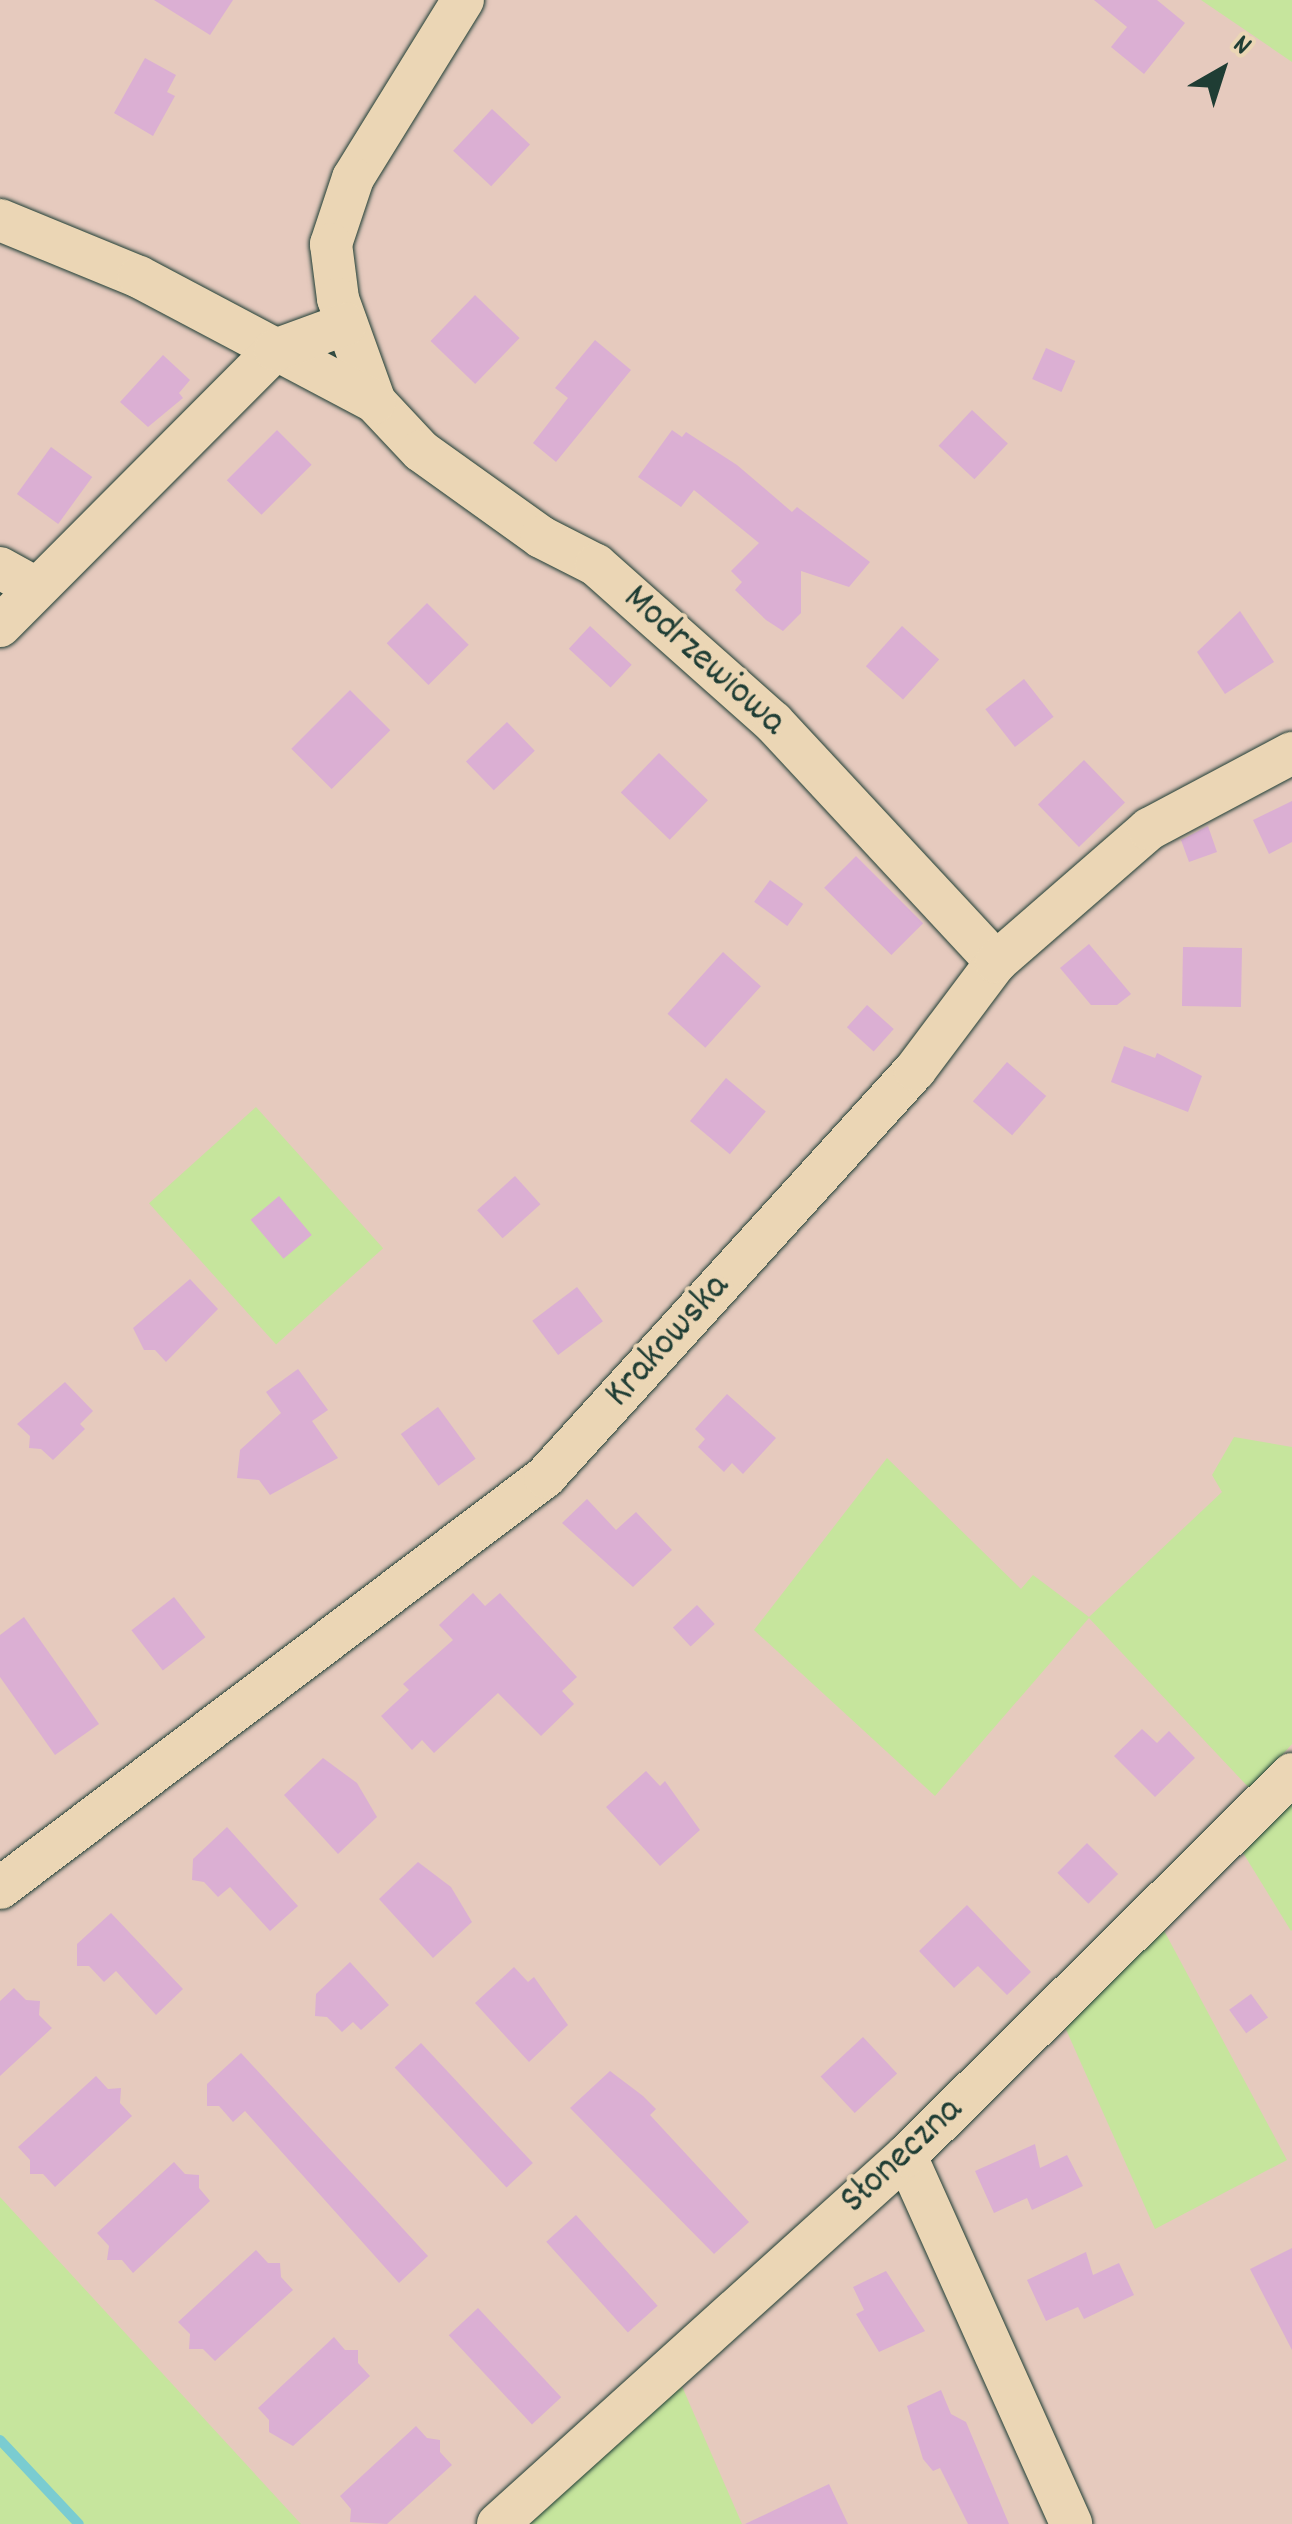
<!DOCTYPE html>
<meta charset="utf-8">
<style>
body{margin:0}
#map{position:relative;width:1292px;height:2524px;overflow:hidden;background:#e6cabe;font-family:Dekko,sans-serif}
div>[style]{position:absolute}
.green>*{inset:0;background:#c6e59d;transform-origin:0 0}
.stream>*{height:10px;margin:-5px;padding:0 5px;transform-origin:5px;border-radius:5px;background:#7accd1}
.building>*{inset:0;background:#dbafd3;transform-origin:0 0}
.roads{filter:drop-shadow(0 0 2px #1f3d34) drop-shadow(0 0 2px #1f3d34)}
.minor>*{height:42px;margin:-21px;padding:0 21px;transform-origin:21px;border-radius:21px;background:#ebd6b5}
span{translate:-50% -50%;white-space:nowrap;text-align:center;line-height:1.15;-webkit-text-stroke:8px #ebd6b5;paint-order:stroke}
.street-label{font-size:40px;color:#1f3d34}
.north{position:absolute;left:1172px;top:20px;width:100px;height:100px;-webkit-text-stroke:8px #ebd6b5;paint-order:stroke;rotate:39deg;font-size:28px;font-weight:700;line-height:40px;text-align:center;color:#1f3d34}
.north::after{content:'';display:block;margin:auto;width:35px;height:45px;background:#1f3d34;clip-path:polygon(50% 0,100% 100%,50% 72%,0 100%)}
</style>
<div id="map">
<div class="green">
<i style="clip-path:polygon(1202px 0,1292px 0,1292px 62px,1201px 0)"></i>
<i style="left:256px;top:1107px;width:190px;height:144px;rotate:48deg"></i>
<i style="clip-path:polygon(1234px 1437px,1292px 1447px,1292px 1744px,1251px 1790px,1089px 1618px,935px 1796px,754px 1630px,887px 1458px,1021px 1589px,1033px 1575px,1089px 1617px,1222px 1492px,1212px 1475px)"></i>
<i style="clip-path:polygon(1292px 1795px,1292px 1930px,1291px 1931px,1237px 1843px)"></i>
<i style="clip-path:polygon(1161px 1925px,1287px 2160px,1155px 2229px,1064px 2025px)"></i>
<i style="clip-path:polygon(0 2197px,301px 2524px,0 2524px)"></i>
<i style="clip-path:polygon(681px 2384px,742px 2524px,525px 2524px)"></i>
</div>
<div class="stream">
<i style="left:0;top:2440px;width:115px;rotate:46.8deg"></i>
</div>
<div class="building">
<i style="clip-path:polygon(154px 0,233px 0,210px 35px)"></i>
<i style="clip-path:polygon(1094px 0,1157px 0,1185px 23px,1144px 74px,1111px 47px,1127px 27px)"></i>
<i style="clip-path:polygon(145px 58px,176px 75px,167px 92px,175px 96px,153px 136px,114px 113px)"></i>
<i style="left:492px;top:109px;width:52px;height:57px;rotate:43deg"></i>
<i style="left:475px;top:295px;width:62px;height:64px;rotate:44deg"></i>
<i style="clip-path:polygon(595px 340px,631px 370px,556px 462px,533px 443px,568px 398px,555px 388px)"></i>
<i style="left:1046px;top:348px;width:32px;height:34px;rotate:24deg"></i>
<i style="clip-path:polygon(163px 355px,190px 380px,179px 393px,183px 398px,148px 427px,120px 402px)"></i>
<i style="left:972px;top:410px;width:49px;height:49px;rotate:43deg"></i>
<i style="left:277px;top:430px;width:49px;height:71px;rotate:45deg"></i>
<i style="clip-path:polygon(672px 430px,682px 437px,686px 432px,737px 465px,792px 512px,797px 507px,870px 562px,849px 587px,801px 571px,801px 613px,783px 631px,766px 620px,735px 590px,742px 582px,731px 571px,759px 543px,694px 490px,681px 507px,638px 477px)"></i>
<i style="left:51px;top:447px;width:51px;height:58px;rotate:36deg"></i>
<i style="left:427px;top:603px;width:59px;height:57px;rotate:45deg"></i>
<i style="clip-path:polygon(1240px 611px,1274px 662px,1225px 694px,1197px 652px)"></i>
<i style="left:590px;top:626px;width:57px;height:31px;rotate:43deg"></i>
<i style="left:902px;top:626px;width:50px;height:54px;rotate:42deg"></i>
<i style="left:1024px;top:679px;width:48px;height:49px;rotate:52deg"></i>
<i style="left:350px;top:690px;width:57px;height:83px;rotate:45deg"></i>
<i style="left:507px;top:722px;width:40px;height:57px;rotate:46deg"></i>
<i style="left:659px;top:753px;width:68px;height:55px;rotate:44deg"></i>
<i style="left:1084px;top:760px;width:59px;height:64px;rotate:46deg"></i>
<i style="clip-path:polygon(1292px 801px,1292px 842px,1269px 854px,1253px 820px)"></i>
<i style="clip-path:polygon(1208px 826px,1217px 852px,1189px 862px,1181px 840px)"></i>
<i style="left:856px;top:856px;width:95px;height:45px;rotate:45deg"></i>
<i style="left:770px;top:880px;width:41px;height:27px;rotate:36deg"></i>
<i style="clip-path:polygon(1089px 944px,1131px 994px,1117px 1005px,1091px 1005px,1060px 968px)"></i>
<i style="left:1183px;top:947px;width:59px;height:59px;rotate:1deg"></i>
<i style="left:723px;top:952px;width:51px;height:83px;rotate:42deg"></i>
<i style="left:867px;top:1005px;width:36px;height:30px;rotate:42deg"></i>
<i style="clip-path:polygon(1124px 1046px,1155px 1058px,1157px 1053px,1202px 1076px,1188px 1112px,1111px 1082px)"></i>
<i style="left:1007px;top:1062px;width:52px;height:52px;rotate:41deg"></i>
<i style="left:726px;top:1078px;width:52px;height:56px;rotate:40deg"></i>
<i style="left:515px;top:1176px;width:38px;height:51px;rotate:48deg"></i>
<i style="left:279px;top:1196px;width:51px;height:37px;rotate:50deg"></i>
<i style="clip-path:polygon(190px 1279px,218px 1309px,166px 1362px,155px 1350px,144px 1350px,133px 1328px)"></i>
<i style="left:577px;top:1287px;width:43px;height:56px;rotate:53deg"></i>
<i style="clip-path:polygon(298px 1369px,328px 1410px,312px 1421px,338px 1458px,270px 1495px,259px 1480px,237px 1478px,240px 1450px,281px 1413px,266px 1392px)"></i>
<i style="clip-path:polygon(65px 1382px,93px 1411px,80px 1424px,85px 1429px,53px 1460px,41px 1449px,29px 1448px,30px 1436px,17px 1424px)"></i>
<i style="clip-path:polygon(727px 1394px,776px 1438px,743px 1474px,732px 1463px,724px 1472px,698px 1447px,705px 1439px,695px 1429px)"></i>
<i style="left:438px;top:1407px;width:64px;height:46px;rotate:54deg"></i>
<i style="clip-path:polygon(587px 1499px,616px 1530px,636px 1512px,672px 1550px,633px 1587px,562px 1523px)"></i>
<i style="clip-path:polygon(473px 1593px,485px 1606px,500px 1593px,577px 1677px,562px 1691px,574px 1704px,541px 1736px,498px 1693px,434px 1753px,422px 1740px,412px 1750px,381px 1716px,409px 1690px,403px 1684px,453px 1640px,439px 1625px)"></i>
<i style="left:174px;top:1597px;width:51px;height:54px;rotate:52deg"></i>
<i style="left:697px;top:1605px;width:26px;height:33px;rotate:47deg"></i>
<i style="clip-path:polygon(24px 1617px,99px 1724px,55px 1755px,0 1677px,0 1635px)"></i>
<i style="clip-path:polygon(1142px 1729px,1157px 1743px,1169px 1731px,1195px 1758px,1155px 1797px,1114px 1756px)"></i>
<i style="clip-path:polygon(323px 1758px,357px 1783px,377px 1817px,338px 1854px,284px 1795px)"></i>
<i style="clip-path:polygon(646px 1771px,660px 1786px,665px 1781px,700px 1830px,660px 1866px,606px 1807px)"></i>
<i style="clip-path:polygon(227px 1827px,298px 1906px,270px 1931px,230px 1887px,218px 1897px,204px 1882px,192px 1880px,193px 1859px)"></i>
<i style="left:1087px;top:1843px;width:44px;height:42px;rotate:45deg"></i>
<i style="clip-path:polygon(418px 1862px,451px 1887px,472px 1922px,433px 1958px,379px 1899px)"></i>
<i style="clip-path:polygon(967px 1905px,1031px 1972px,1007px 1995px,978px 1966px,954px 1988px,919px 1951px)"></i>
<i style="clip-path:polygon(111px 1913px,183px 1989px,156px 2015px,116px 1971px,104px 1982px,89px 1966px,77px 1966px,77px 1944px)"></i>
<i style="clip-path:polygon(350px 1962px,389px 2005px,361px 2030px,353px 2022px,342px 2032px,327px 2017px,315px 2016px,316px 1994px)"></i>
<i style="clip-path:polygon(514px 1967px,528px 1982px,534px 1977px,568px 2025px,529px 2062px,475px 2003px)"></i>
<i style="clip-path:polygon(14px 1988px,26px 2000px,40px 2001px,39px 2015px,52px 2028px,0 2076px,0 2001px)"></i>
<i style="left:1251px;top:1994px;width:29px;height:27px;rotate:54deg"></i>
<i style="left:863px;top:2037px;width:50px;height:58px;rotate:47deg"></i>
<i style="left:421px;top:2043px;width:164px;height:36px;rotate:47deg"></i>
<i style="clip-path:polygon(241px 2053px,428px 2256px,399px 2283px,245px 2111px,233px 2122px,219px 2106px,207px 2106px,207px 2084px)"></i>
<i style="clip-path:polygon(610px 2071px,643px 2096px,656px 2109px,650px 2115px,749px 2222px,714px 2254px,570px 2108px)"></i>
<i style="clip-path:polygon(96px 2076px,108px 2089px,121px 2088px,120px 2103px,132px 2116px,55px 2187px,43px 2174px,30px 2174px,30px 2160px,18px 2147px)"></i>
<i style="clip-path:polygon(1035px 2144px,1040px 2168px,1067px 2155px,1083px 2186px,1032px 2210px,1027px 2198px,994px 2213px,975px 2171px)"></i>
<i style="clip-path:polygon(174px 2162px,185px 2174px,199px 2175px,199px 2188px,210px 2201px,133px 2273px,122px 2260px,107px 2260px,109px 2246px,97px 2233px)"></i>
<i style="left:576px;top:2215px;width:122px;height:40px;rotate:48deg"></i>
<i style="clip-path:polygon(1292px 2248px,1292px 2350px,1250px 2269px)"></i>
<i style="clip-path:polygon(256px 2250px,268px 2263px,280px 2263px,281px 2277px,293px 2290px,215px 2361px,203px 2349px,189px 2349px,190px 2334px,178px 2322px)"></i>
<i style="clip-path:polygon(1086px 2252px,1093px 2275px,1119px 2263px,1134px 2295px,1084px 2319px,1078px 2307px,1046px 2321px,1027px 2280px)"></i>
<i style="clip-path:polygon(886px 2271px,925px 2331px,879px 2352px,856px 2314px,864px 2310px,853px 2287px)"></i>
<i style="left:478px;top:2308px;width:122px;height:40px;rotate:47deg"></i>
<i style="clip-path:polygon(334px 2337px,345px 2350px,358px 2350px,358px 2363px,370px 2376px,293px 2446px,269px 2432px,269px 2420px,258px 2408px)"></i>
<i style="clip-path:polygon(941px 2390px,951px 2414px,966px 2422px,1009px 2524px,968px 2524px,940px 2468px,933px 2471px,923px 2459px,907px 2406px)"></i>
<i style="clip-path:polygon(416px 2426px,427px 2438px,440px 2440px,440px 2452px,452px 2465px,387px 2524px,350px 2522px,351px 2509px,340px 2496px)"></i>
<i style="clip-path:polygon(829px 2484px,848px 2524px,745px 2524px)"></i>
</div>
<div class="roads">
<div class="minor">
<i style="left:463px;top:0;width:209px;rotate:121.7deg"></i>
<i style="left:353px;top:178px;width:70px;rotate:108.4deg"></i>
<i style="left:331px;top:244px;width:55px;rotate:82.7deg"></i>
<i style="left:338px;top:299px;width:109px;rotate:70.2deg"></i>
<i style="left:375px;top:402px;width:67px;rotate:46.8deg"></i>
<i style="left:421px;top:451px;width:148px;rotate:35.6deg"></i>
<i style="left:541px;top:537px;width:62px;rotate:27deg"></i>
<i style="left:596px;top:565px;width:237px;rotate:41.6deg"></i>
<i style="left:773px;top:722px;width:328px;rotate:47.1deg"></i>
<i style="left:0;top:220px;width:150px;rotate:22.3deg"></i>
<i style="left:139px;top:277px;width:267px;rotate:27.9deg"></i>
<i style="left:0;top:568px;width:41px;rotate:29.1deg"></i>
<i style="left:0;top:626px;width:390px;rotate:-45.1deg"></i>
<i style="left:275px;top:350px;width:76px;rotate:-20.1deg"></i>
<i style="left:0;top:1888px;width:683px;rotate:-37.02deg"></i>
<i style="left:545px;top:1477px;width:550px;rotate:-47.73deg"></i>
<i style="left:915px;top:1070px;width:135px;rotate:-53.1deg"></i>
<i style="left:996px;top:962px;width:203px;rotate:-41deg"></i>
<i style="left:1149px;top:829px;width:162px;rotate:-28deg"></i>
<i style="left:906px;top:2156px;width:403px;rotate:65.8deg"></i>
<i style="left:498px;top:2524px;width:549px;rotate:-42.05deg"></i>
<i style="left:906px;top:2156px;width:543px;rotate:-44.7deg"></i>
</div>
</div>
<div class="street-label">
<span style="left:703px;top:662px;rotate:42deg">Modrzewiowa</span>
<span style="left:669px;top:1342px;rotate:-48deg">Krakowska</span>
<span style="left:903px;top:2157px;rotate:-43deg">Słoneczna</span>
</div>
<div class="north">N</div>
</div>
